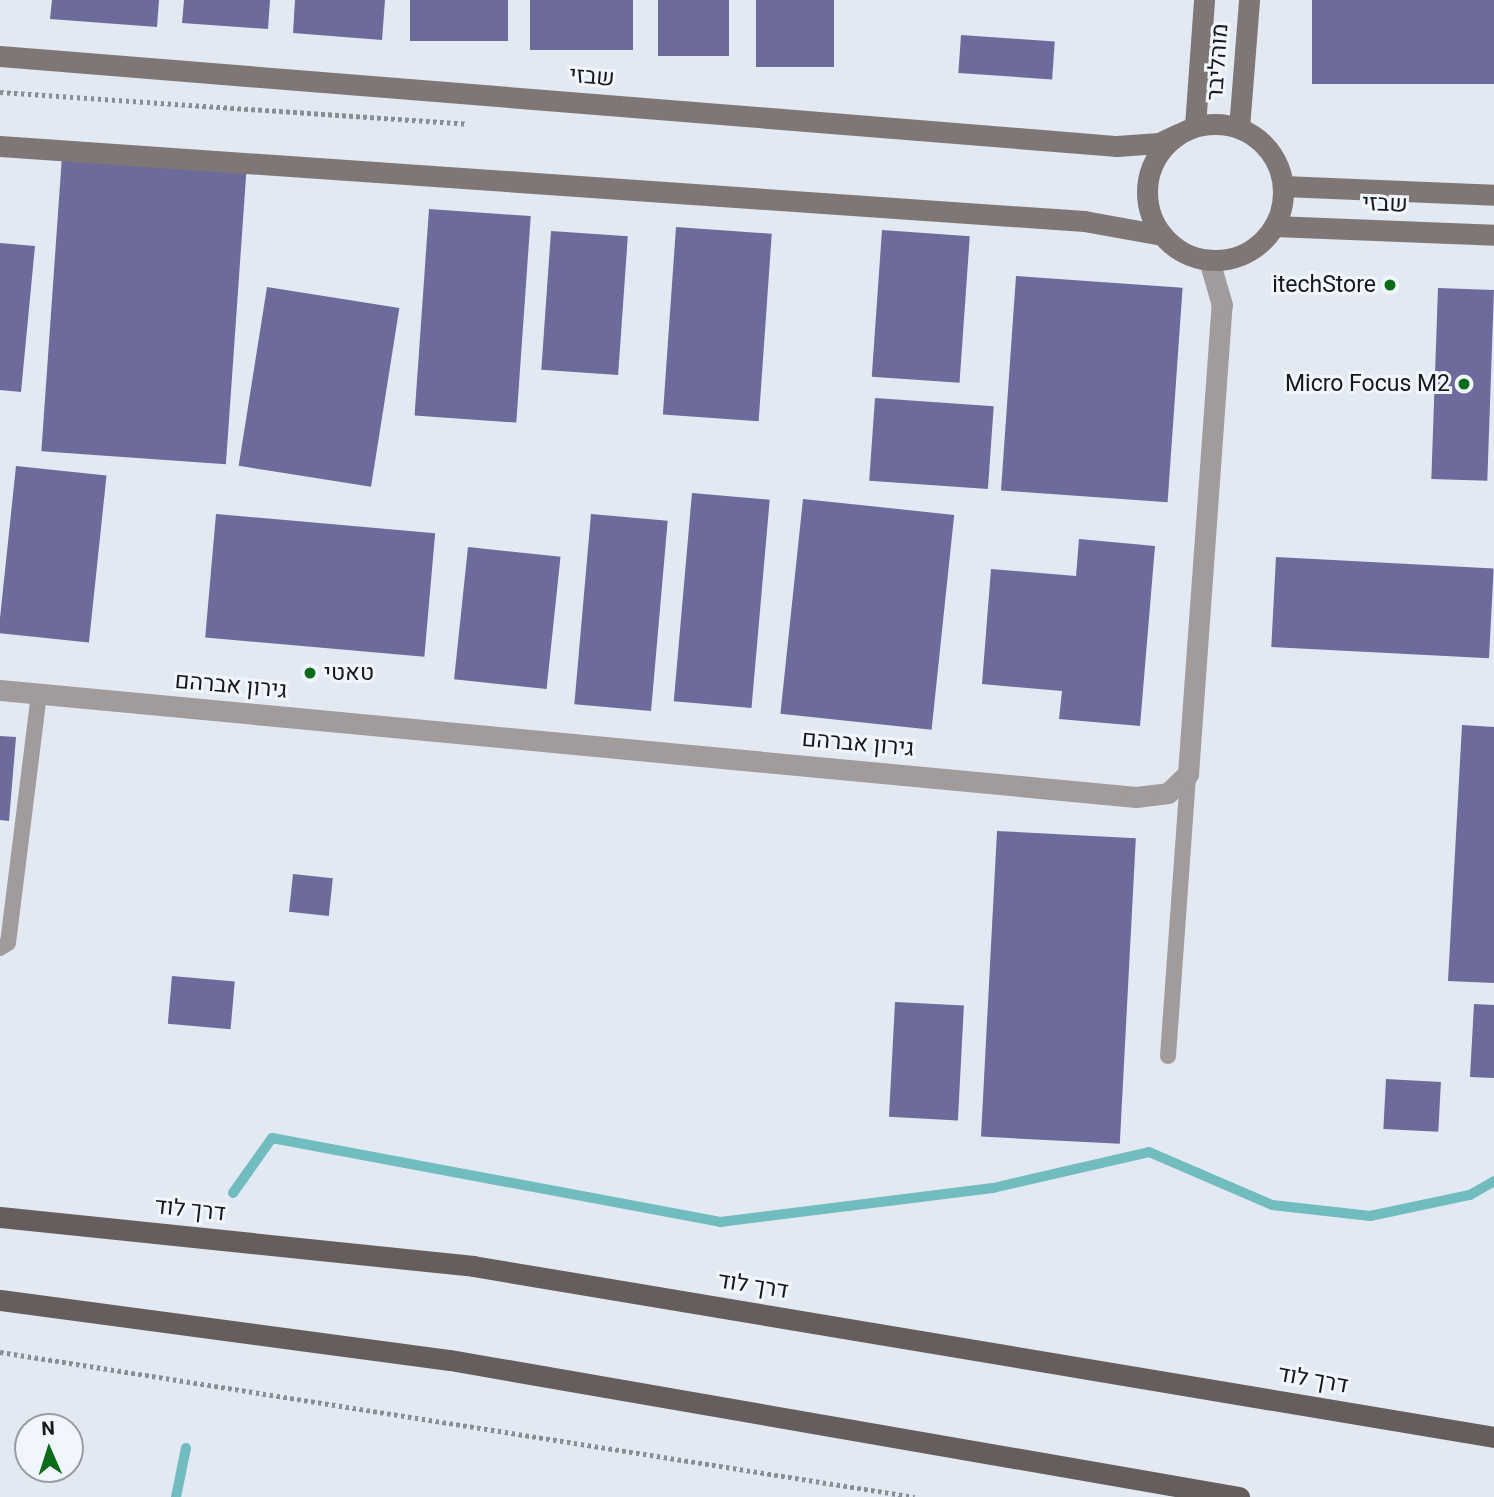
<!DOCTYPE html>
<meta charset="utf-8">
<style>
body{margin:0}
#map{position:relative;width:1494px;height:1497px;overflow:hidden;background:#e3e9f2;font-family:Roboto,Heebo,sans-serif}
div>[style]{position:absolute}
.stream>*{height:10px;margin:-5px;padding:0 5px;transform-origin:5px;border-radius:5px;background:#71bcbe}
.building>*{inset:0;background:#6d6b9b;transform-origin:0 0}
.path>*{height:4.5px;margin-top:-2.25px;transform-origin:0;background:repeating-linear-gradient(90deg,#898d94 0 3.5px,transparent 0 7px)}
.lane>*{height:16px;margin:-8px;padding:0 8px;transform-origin:8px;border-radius:8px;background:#a19c9b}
.street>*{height:21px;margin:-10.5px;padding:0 10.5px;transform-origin:10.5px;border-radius:10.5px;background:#a19c9b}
.secondary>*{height:21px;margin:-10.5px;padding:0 10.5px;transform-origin:10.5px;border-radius:10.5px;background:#7f7776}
.secondary>.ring{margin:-10.5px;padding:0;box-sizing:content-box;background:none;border:21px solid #7f7776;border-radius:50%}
.primary>*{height:21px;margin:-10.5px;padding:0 10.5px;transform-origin:10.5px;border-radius:10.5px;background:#665e5c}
.dots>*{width:19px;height:19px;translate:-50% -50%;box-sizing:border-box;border:4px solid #f1f6fd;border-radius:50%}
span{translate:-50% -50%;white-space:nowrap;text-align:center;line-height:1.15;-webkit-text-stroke:6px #f1f6fd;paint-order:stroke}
.street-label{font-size:23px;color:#16181b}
.poi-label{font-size:23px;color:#16181b}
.right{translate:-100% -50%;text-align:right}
.left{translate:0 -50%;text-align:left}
.north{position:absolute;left:14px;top:1413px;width:70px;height:70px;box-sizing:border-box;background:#f1f6fd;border:2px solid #999da3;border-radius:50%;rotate:357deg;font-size:19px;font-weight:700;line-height:28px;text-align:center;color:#16181b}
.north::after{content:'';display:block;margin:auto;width:24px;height:32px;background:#0d6c19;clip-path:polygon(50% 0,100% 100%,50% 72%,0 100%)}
</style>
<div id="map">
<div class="stream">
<i style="left:233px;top:1193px;width:67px;rotate:-54.7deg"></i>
<i style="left:272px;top:1138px;width:456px;rotate:10.6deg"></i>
<i style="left:720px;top:1222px;width:275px;rotate:-7.1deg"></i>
<i style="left:993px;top:1188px;width:160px;rotate:-13deg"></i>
<i style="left:1149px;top:1152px;width:134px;rotate:23.3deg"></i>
<i style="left:1272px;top:1205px;width:99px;rotate:6.4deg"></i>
<i style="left:1370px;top:1216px;width:102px;rotate:-11.9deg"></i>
<i style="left:1470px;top:1195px;width:28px;rotate:-30deg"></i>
<i style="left:176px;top:1497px;width:50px;rotate:-78.5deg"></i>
</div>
<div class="building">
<i style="clip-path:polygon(52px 0,159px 0,157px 27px,50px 19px)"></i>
<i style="clip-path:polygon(184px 0,270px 0,268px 29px,182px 23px)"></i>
<i style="clip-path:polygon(295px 0,385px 0,382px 40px,293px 33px)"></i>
<i style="left:410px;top:0;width:98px;height:41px"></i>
<i style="left:530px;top:0;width:103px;height:50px"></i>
<i style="left:658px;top:0;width:71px;height:56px"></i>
<i style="left:756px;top:0;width:78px;height:67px"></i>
<i style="left:1312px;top:0;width:182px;height:84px"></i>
<i style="left:961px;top:35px;width:94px;height:38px;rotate:4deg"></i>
<i style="left:62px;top:156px;width:185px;height:296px;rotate:4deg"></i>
<i style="left:429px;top:209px;width:102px;height:207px;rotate:4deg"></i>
<i style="left:676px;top:227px;width:96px;height:188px;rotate:4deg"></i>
<i style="left:882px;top:230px;width:88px;height:147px;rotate:4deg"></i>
<i style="left:551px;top:231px;width:77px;height:139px;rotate:4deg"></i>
<i style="clip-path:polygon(0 243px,35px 246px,21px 392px,0 390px)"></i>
<i style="left:1016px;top:276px;width:167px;height:215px;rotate:4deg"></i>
<i style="left:267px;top:287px;width:134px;height:181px;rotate:9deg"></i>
<i style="left:1438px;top:288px;width:56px;height:191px;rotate:2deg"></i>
<i style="left:875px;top:398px;width:119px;height:83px;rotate:4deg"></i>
<i style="left:16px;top:466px;width:91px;height:168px;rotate:6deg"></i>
<i style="left:692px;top:493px;width:78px;height:209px;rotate:5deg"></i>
<i style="left:803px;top:499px;width:152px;height:216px;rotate:6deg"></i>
<i style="left:216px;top:514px;width:220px;height:124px;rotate:5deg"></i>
<i style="left:591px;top:514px;width:77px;height:191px;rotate:5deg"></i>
<i style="clip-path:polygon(1079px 539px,1155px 546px,1140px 726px,1059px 719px,1062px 691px,982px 684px,991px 569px,1076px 576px)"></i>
<i style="left:468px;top:547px;width:93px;height:133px;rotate:6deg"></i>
<i style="left:1276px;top:557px;width:218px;height:90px;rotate:3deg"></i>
<i style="clip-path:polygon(1462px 725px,1494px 727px,1494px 983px,1448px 981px)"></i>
<i style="clip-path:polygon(0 736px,16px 737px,9px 821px,0 820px)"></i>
<i style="left:997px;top:831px;width:139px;height:306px;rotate:3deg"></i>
<i style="left:293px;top:874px;width:40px;height:38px;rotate:6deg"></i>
<i style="left:172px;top:976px;width:63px;height:48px;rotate:5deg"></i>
<i style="left:895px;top:1002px;width:69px;height:115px;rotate:3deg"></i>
<i style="clip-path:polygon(1474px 1004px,1494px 1005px,1494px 1078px,1470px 1077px)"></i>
<i style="left:1386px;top:1079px;width:55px;height:50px;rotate:3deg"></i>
</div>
<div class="path">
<i style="left:0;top:92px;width:468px;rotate:3.9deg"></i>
<i style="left:0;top:1352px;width:926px;rotate:9deg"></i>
</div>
<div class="lane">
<i style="left:0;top:948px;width:9px;rotate:-32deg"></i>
<i style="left:8px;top:943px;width:251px;rotate:-82.9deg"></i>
<i style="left:1168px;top:1056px;width:283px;rotate:-85.9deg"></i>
</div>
<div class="street">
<i style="left:0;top:690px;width:1141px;rotate:5.38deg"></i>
<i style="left:1136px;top:797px;width:32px;rotate:-7deg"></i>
<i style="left:1168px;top:793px;width:28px;rotate:-44deg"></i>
<i style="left:1188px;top:774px;width:470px;rotate:-85.9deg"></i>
<i style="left:1222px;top:305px;width:47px;rotate:-106.1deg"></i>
</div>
<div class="secondary">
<i style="left:0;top:56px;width:1121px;rotate:4.61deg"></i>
<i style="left:1117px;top:146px;width:42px;rotate:-4.1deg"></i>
<i style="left:1159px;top:143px;width:21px;rotate:-25deg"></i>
<i class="ring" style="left:1147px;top:124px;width:115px;height:115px"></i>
<i style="left:1195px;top:126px;width:126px;rotate:-85.9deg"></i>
<i style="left:1239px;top:128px;width:128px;rotate:-85.5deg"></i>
<i style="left:0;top:146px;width:1087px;rotate:3.96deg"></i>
<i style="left:1084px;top:221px;width:79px;rotate:10.2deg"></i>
<i style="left:1283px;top:186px;width:211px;rotate:2.4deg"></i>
<i style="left:1274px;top:226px;width:220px;rotate:2.3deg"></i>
</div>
<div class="primary">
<i style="left:0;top:1217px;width:476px;rotate:5.9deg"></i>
<i style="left:473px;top:1266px;width:1035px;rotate:9.51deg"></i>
<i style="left:0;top:1300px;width:454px;rotate:7.6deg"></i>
<i style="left:450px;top:1360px;width:801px;rotate:9.85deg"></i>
</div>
<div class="dots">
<i style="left:1390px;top:285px;background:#0d6c19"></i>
<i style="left:1464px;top:384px;background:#0d6c19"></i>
<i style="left:310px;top:673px;background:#0d6c19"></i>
</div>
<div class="street-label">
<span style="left:1218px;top:62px;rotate:-86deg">מוהליבר</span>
<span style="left:592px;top:77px;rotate:5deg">שבזי</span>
<span style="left:1385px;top:204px;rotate:2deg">שבזי</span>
<span style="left:231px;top:686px;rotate:5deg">גירון אברהם</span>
<span style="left:858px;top:744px;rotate:5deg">גירון אברהם</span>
<span style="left:190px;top:1210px;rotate:6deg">דרך לוד</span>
<span style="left:753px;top:1286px;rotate:9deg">דרך לוד</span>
<span style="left:1313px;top:1380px;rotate:10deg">דרך לוד</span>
</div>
<div class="poi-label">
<span class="right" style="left:1376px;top:285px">itechStore</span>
<span class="right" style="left:1450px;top:384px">Micro Focus M2</span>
<span class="left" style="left:324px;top:673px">טאטי</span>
</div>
<div class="north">N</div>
</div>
